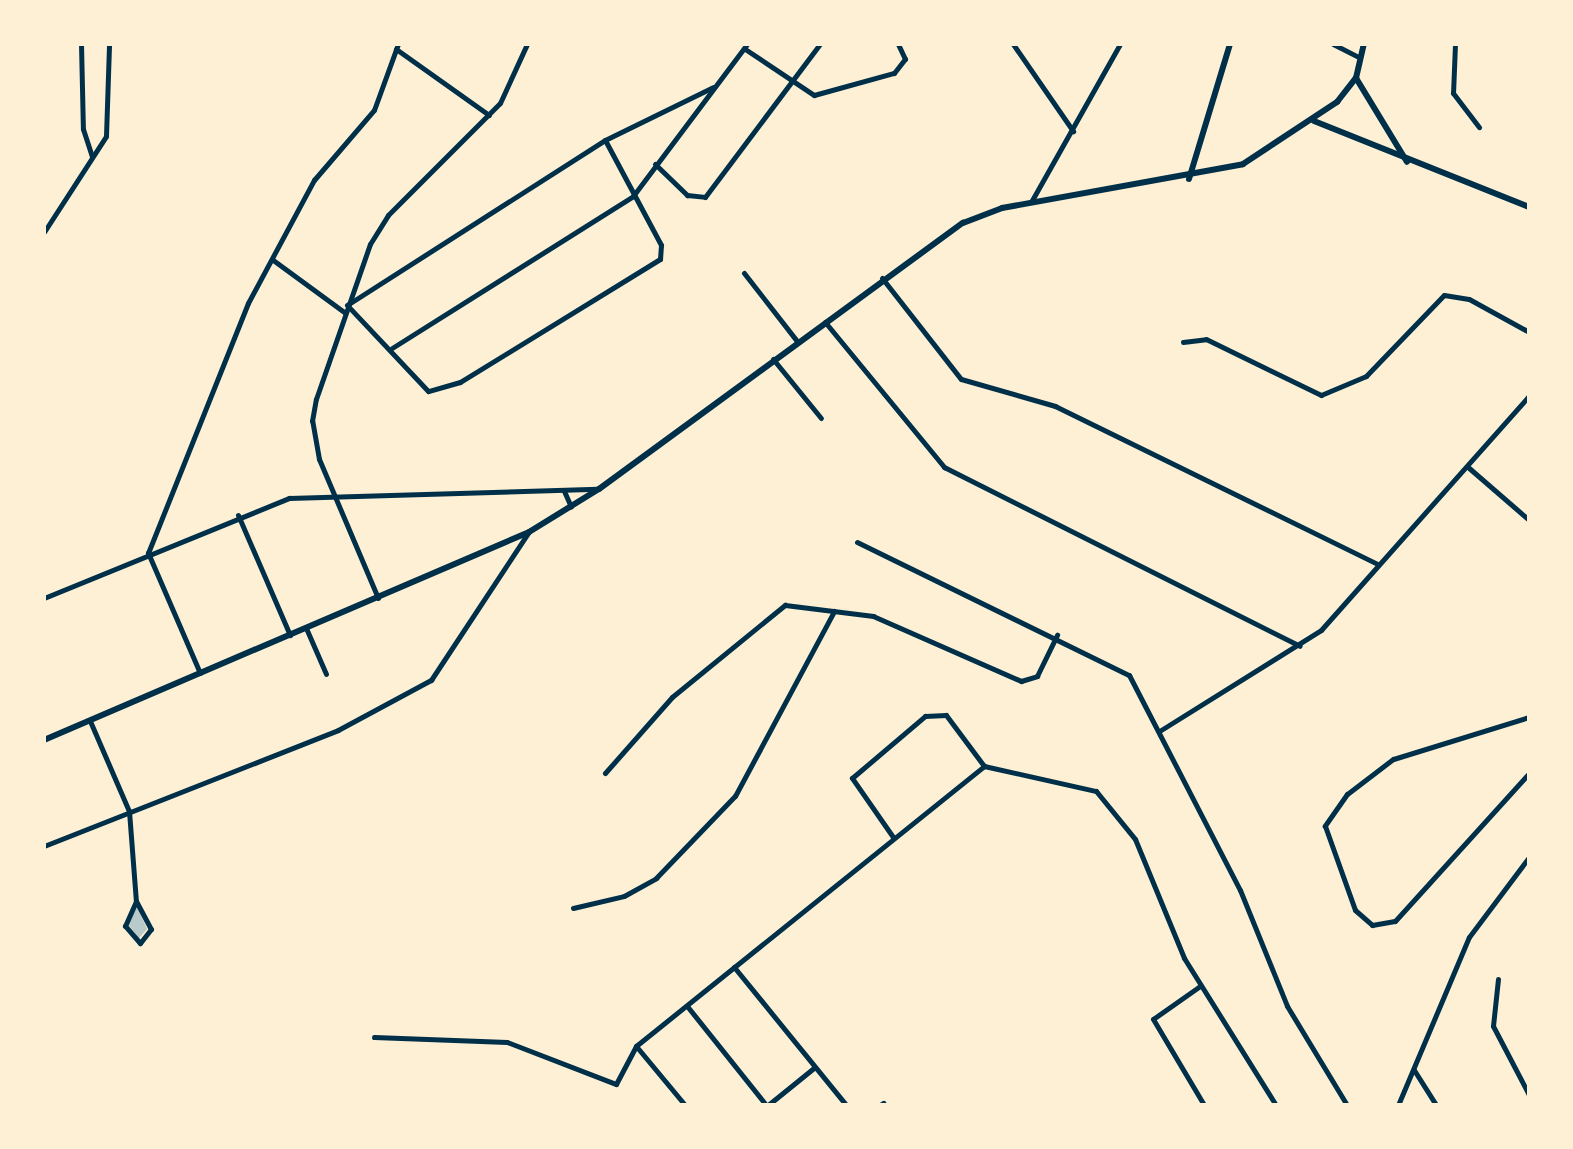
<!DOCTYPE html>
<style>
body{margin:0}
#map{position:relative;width:1573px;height:1149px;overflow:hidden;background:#fdf0d5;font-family:"Nunito Sans",sans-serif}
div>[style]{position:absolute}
.green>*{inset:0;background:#b9caca}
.minor>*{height:5px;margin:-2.5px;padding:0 2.5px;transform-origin:2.5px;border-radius:2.5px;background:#003049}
.tertiary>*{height:6px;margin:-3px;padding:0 3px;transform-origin:3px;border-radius:3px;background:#003049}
span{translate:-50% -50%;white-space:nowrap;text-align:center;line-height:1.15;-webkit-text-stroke:7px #fdf0d5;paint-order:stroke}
.frame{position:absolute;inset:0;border:46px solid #fdf0d5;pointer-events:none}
</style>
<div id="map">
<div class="green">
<i style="clip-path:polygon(136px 905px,147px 929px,139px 938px,127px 923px)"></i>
</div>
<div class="minor">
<i style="left:81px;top:44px;width:85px;rotate:88.7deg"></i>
<i style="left:83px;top:129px;width:29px;rotate:72deg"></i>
<i style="left:1013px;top:44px;width:106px;rotate:55.4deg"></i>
<i style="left:1333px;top:44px;width:30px;rotate:27deg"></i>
<i style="left:1455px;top:44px;width:49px;rotate:92.3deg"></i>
<i style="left:1453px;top:93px;width:43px;rotate:52.6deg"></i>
<i style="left:396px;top:49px;width:114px;rotate:35.4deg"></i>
<i style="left:745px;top:49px;width:83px;rotate:33.7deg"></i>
<i style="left:814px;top:95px;width:83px;rotate:-15.4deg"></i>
<i style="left:894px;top:73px;width:18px;rotate:-52deg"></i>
<i style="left:905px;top:59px;width:17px;rotate:-115deg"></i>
<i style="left:605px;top:140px;width:119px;rotate:61.9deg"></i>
<i style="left:661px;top:245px;width:14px;rotate:94deg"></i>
<i style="left:660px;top:259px;width:235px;rotate:148.4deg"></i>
<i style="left:460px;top:382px;width:33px;rotate:164deg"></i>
<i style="left:428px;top:391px;width:118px;rotate:-133.3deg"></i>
<i style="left:347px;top:305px;width:306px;rotate:-32.6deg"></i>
<i style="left:605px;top:140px;width:120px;rotate:-26.1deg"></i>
<i style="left:655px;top:164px;width:45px;rotate:44.1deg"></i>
<i style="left:687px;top:195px;width:18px;rotate:6deg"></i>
<i style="left:705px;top:197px;width:191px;rotate:-53.1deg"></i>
<i style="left:1031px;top:202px;width:181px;rotate:-60.6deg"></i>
<i style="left:44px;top:232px;width:114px;rotate:-57.1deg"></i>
<i style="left:106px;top:136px;width:92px;rotate:-88.1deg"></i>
<i style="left:273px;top:260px;width:88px;rotate:36.2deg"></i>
<i style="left:744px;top:273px;width:86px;rotate:52.1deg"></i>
<i style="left:882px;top:278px;width:128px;rotate:52deg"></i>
<i style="left:961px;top:379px;width:98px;rotate:16deg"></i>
<i style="left:1055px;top:406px;width:360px;rotate:26.1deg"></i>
<i style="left:825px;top:322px;width:188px;rotate:50.6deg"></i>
<i style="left:944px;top:467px;width:398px;rotate:26.7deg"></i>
<i style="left:1183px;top:342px;width:23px;rotate:-7deg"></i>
<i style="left:1206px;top:339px;width:128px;rotate:26deg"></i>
<i style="left:1321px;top:395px;width:49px;rotate:-22.9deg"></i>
<i style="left:1366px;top:376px;width:112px;rotate:-46.1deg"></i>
<i style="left:1444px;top:295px;width:25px;rotate:9deg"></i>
<i style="left:1469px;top:299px;width:68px;rotate:28.8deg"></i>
<i style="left:392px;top:348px;width:285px;rotate:-32.2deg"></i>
<i style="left:633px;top:196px;width:190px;rotate:-53.1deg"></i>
<i style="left:773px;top:359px;width:76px;rotate:50.9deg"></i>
<i style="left:1469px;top:468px;width:79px;rotate:40.9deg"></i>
<i style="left:564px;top:491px;width:17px;rotate:66deg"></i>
<i style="left:238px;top:515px;width:131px;rotate:66.6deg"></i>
<i style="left:857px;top:542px;width:303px;rotate:26.1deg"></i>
<i style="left:1129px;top:675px;width:242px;rotate:62.7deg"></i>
<i style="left:1240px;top:890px;width:125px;rotate:67.9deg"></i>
<i style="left:1287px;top:1006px;width:116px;rotate:58.8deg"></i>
<i style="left:44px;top:598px;width:265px;rotate:-22.2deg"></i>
<i style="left:289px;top:498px;width:309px;rotate:-1.7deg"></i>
<i style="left:378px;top:598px;width:151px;rotate:-113deg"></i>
<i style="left:319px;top:459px;width:39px;rotate:-100deg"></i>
<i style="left:312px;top:421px;width:22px;rotate:-80deg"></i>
<i style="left:316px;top:399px;width:164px;rotate:-70.8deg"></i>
<i style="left:370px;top:244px;width:34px;rotate:-58deg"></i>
<i style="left:388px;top:215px;width:158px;rotate:-45deg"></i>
<i style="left:500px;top:103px;width:65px;rotate:-65.4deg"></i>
<i style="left:306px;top:628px;width:50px;rotate:66.5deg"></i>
<i style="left:200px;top:673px;width:131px;rotate:-113.4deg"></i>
<i style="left:148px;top:553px;width:269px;rotate:-68.2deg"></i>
<i style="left:248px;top:303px;width:140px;rotate:-61.8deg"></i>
<i style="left:314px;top:180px;width:92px;rotate:-49.4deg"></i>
<i style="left:374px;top:110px;width:70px;rotate:-70deg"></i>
<i style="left:1529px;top:717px;width:142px;rotate:162.8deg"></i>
<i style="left:1393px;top:759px;width:58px;rotate:142.7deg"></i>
<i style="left:1347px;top:794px;width:39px;rotate:125deg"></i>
<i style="left:1325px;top:826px;width:89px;rotate:70.3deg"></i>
<i style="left:1355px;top:910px;width:23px;rotate:41deg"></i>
<i style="left:1372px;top:925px;width:23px;rotate:-10deg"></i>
<i style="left:1395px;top:921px;width:200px;rotate:-47.8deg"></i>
<i style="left:90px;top:721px;width:98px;rotate:66.6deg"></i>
<i style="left:129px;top:811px;width:90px;rotate:85.6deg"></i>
<i style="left:136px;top:901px;width:32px;rotate:62deg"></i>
<i style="left:151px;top:929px;width:18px;rotate:128deg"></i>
<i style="left:140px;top:943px;width:23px;rotate:-131deg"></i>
<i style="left:125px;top:926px;width:27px;rotate:-66deg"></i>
<i style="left:1161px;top:730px;width:189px;rotate:-32deg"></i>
<i style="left:1321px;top:630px;width:313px;rotate:-48.4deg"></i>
<i style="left:605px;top:773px;width:101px;rotate:-48.6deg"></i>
<i style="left:672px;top:697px;width:146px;rotate:-39.2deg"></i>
<i style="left:785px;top:605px;width:89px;rotate:7.1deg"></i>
<i style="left:873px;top:616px;width:162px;rotate:23.7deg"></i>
<i style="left:1021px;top:681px;width:17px;rotate:-17deg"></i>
<i style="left:1037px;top:676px;width:46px;rotate:-64deg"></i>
<i style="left:893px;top:837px;width:72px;rotate:-124.8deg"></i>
<i style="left:852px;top:778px;width:96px;rotate:-40.3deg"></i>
<i style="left:925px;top:716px;width:21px;rotate:-3deg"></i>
<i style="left:946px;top:715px;width:64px;rotate:53.3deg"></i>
<i style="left:44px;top:846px;width:316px;rotate:-21.5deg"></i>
<i style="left:338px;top:730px;width:106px;rotate:-28.3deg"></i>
<i style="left:431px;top:680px;width:176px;rotate:-56.6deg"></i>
<i style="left:573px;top:908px;width:52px;rotate:-13.2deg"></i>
<i style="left:624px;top:896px;width:37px;rotate:-29deg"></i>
<i style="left:656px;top:878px;width:114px;rotate:-46.1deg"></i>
<i style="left:735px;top:796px;width:210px;rotate:-61.8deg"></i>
<i style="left:734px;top:967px;width:178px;rotate:50.9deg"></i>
<i style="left:1498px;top:979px;width:47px;rotate:96.1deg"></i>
<i style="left:1493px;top:1026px;width:78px;rotate:62.4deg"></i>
<i style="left:1200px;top:986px;width:57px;rotate:144.9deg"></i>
<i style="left:1153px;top:1019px;width:100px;rotate:59.3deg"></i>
<i style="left:687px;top:1006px;width:127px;rotate:51.4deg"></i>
<i style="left:374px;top:1037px;width:133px;rotate:2.2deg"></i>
<i style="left:507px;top:1042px;width:117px;rotate:21.1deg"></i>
<i style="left:616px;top:1084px;width:43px;rotate:-62.2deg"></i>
<i style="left:636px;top:1046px;width:447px;rotate:-38.8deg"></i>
<i style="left:984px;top:766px;width:115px;rotate:12.6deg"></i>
<i style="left:1096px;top:791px;width:62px;rotate:50.9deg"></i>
<i style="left:1135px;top:839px;width:129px;rotate:67.6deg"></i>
<i style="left:1184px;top:958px;width:173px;rotate:58deg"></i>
<i style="left:636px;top:1046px;width:77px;rotate:50.3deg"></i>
<i style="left:1414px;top:1070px;width:41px;rotate:57.8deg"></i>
<i style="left:768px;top:1105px;width:60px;rotate:-39deg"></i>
<i style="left:880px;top:1105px;width:4px;rotate:-34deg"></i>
<i style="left:1398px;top:1105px;width:182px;rotate:-67.1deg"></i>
<i style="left:1469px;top:937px;width:100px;rotate:-53.1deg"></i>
</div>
<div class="tertiary">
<i style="left:1356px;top:78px;width:98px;rotate:58.7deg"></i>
<i style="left:1314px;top:121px;width:232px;rotate:21.8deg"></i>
<i style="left:1189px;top:179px;width:141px;rotate:-73.1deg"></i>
<i style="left:44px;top:740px;width:528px;rotate:-23.21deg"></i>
<i style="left:529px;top:532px;width:82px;rotate:-31.6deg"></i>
<i style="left:599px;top:489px;width:451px;rotate:-36.2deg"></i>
<i style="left:963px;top:223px;width:42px;rotate:-21deg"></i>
<i style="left:1002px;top:208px;width:245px;rotate:-10.3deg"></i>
<i style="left:1243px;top:164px;width:113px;rotate:-33.4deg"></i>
<i style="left:1337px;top:102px;width:31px;rotate:-52deg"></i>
<i style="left:1356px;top:78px;width:35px;rotate:-77deg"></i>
</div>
<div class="frame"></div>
</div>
